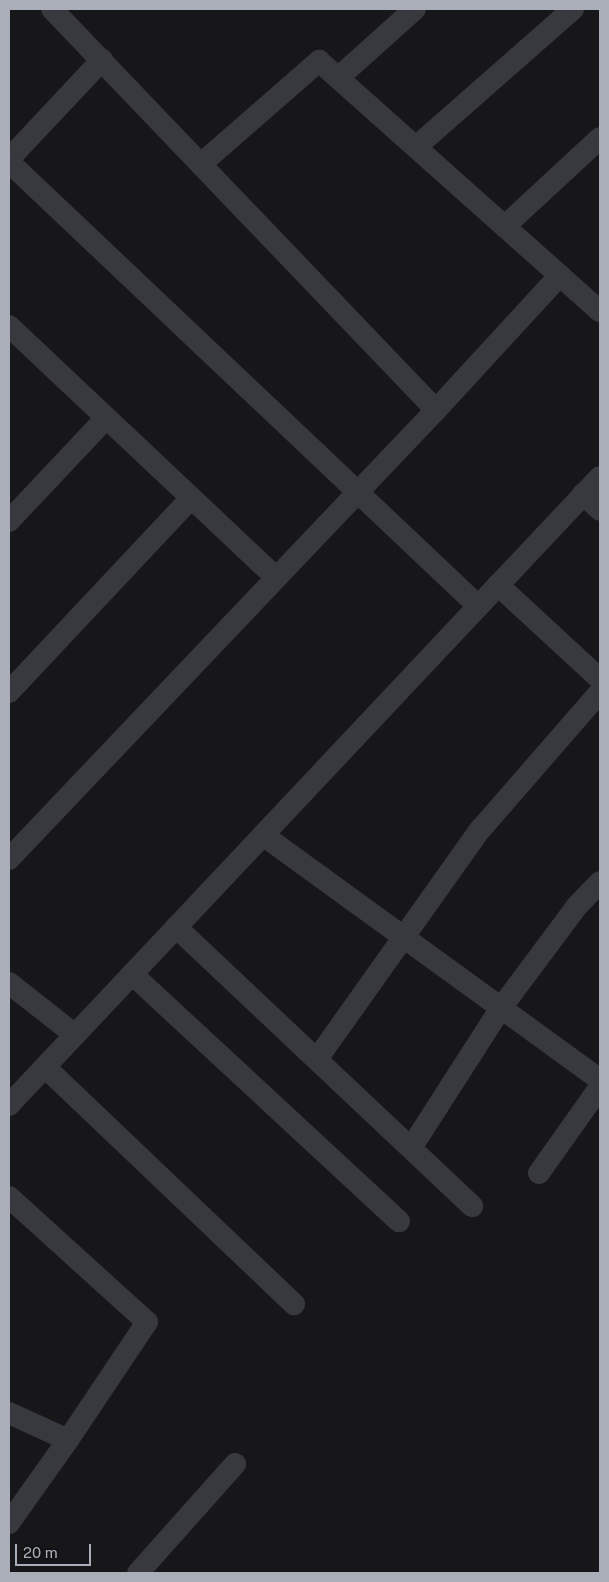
<!DOCTYPE html>
<style>
body{margin:0}
#map{position:relative;width:609px;height:1582px;overflow:hidden;background:#171719;font-family:"Public Sans",sans-serif}
div>[style]{position:absolute}
.minor>*{height:22px;margin:-11px;padding:0 11px;transform-origin:11px;border-radius:11px;background:#38393e}
span{translate:-50% -50%;white-space:nowrap;text-align:center;line-height:1.15;-webkit-text-stroke:5px #121214;paint-order:stroke}
.frame{position:absolute;inset:0;border:10px solid #a9aeb9;pointer-events:none}
.scale{position:absolute;left:15px;top:1544px;width:76px;height:22px;box-sizing:border-box;border:2px solid #a9aeb9;border-top:0;padding-left:6px;font-size:15px;line-height:18px;white-space:nowrap;color:#a9aeb9;-webkit-text-stroke:4px #121214;paint-order:stroke}
</style>
<div id="map">
<div class="minor">
<i style="left:338px;top:78px;width:103px;rotate:-41.9deg"></i>
<i style="left:416px;top:147px;width:209px;rotate:-41.3deg"></i>
<i style="left:9px;top:159px;width:136px;rotate:-46.8deg"></i>
<i style="left:9px;top:162px;width:646px;rotate:43.43deg"></i>
<i style="left:201px;top:164px;width:157px;rotate:-41.1deg"></i>
<i style="left:319px;top:61px;width:376px;rotate:41.7deg"></i>
<i style="left:505px;top:226px;width:129px;rotate:-42.8deg"></i>
<i style="left:9px;top:326px;width:366px;rotate:43.3deg"></i>
<i style="left:436px;top:410px;width:183px;rotate:-47.4deg"></i>
<i style="left:583px;top:494px;width:23px;rotate:43deg"></i>
<i style="left:9px;top:521px;width:141px;rotate:-46.7deg"></i>
<i style="left:498px;top:585px;width:139px;rotate:42.7deg"></i>
<i style="left:9px;top:692px;width:266px;rotate:-46.8deg"></i>
<i style="left:263px;top:835px;width:417px;rotate:36deg"></i>
<i style="left:9px;top:859px;width:620px;rotate:-46.44deg"></i>
<i style="left:436px;top:410px;width:555px;rotate:-133.76deg"></i>
<i style="left:176px;top:927px;width:407px;rotate:43.3deg"></i>
<i style="left:132px;top:974px;width:364px;rotate:42.8deg"></i>
<i style="left:9px;top:983px;width:84px;rotate:38.2deg"></i>
<i style="left:317px;top:1059px;width:281px;rotate:-54.6deg"></i>
<i style="left:480px;top:830px;width:183px;rotate:-49deg"></i>
<i style="left:45px;top:1067px;width:344px;rotate:43.6deg"></i>
<i style="left:9px;top:1105px;width:862px;rotate:-46.74deg"></i>
<i style="left:411px;top:1148px;width:166px;rotate:-57.3deg"></i>
<i style="left:501px;top:1008px;width:127px;rotate:-53.3deg"></i>
<i style="left:577px;top:906px;width:33px;rotate:-46deg"></i>
<i style="left:539px;top:1173px;width:105px;rotate:-54.7deg"></i>
<i style="left:9px;top:1197px;width:186px;rotate:42.2deg"></i>
<i style="left:147px;top:1322px;width:142px;rotate:123.8deg"></i>
<i style="left:9px;top:1413px;width:65px;rotate:24.6deg"></i>
<i style="left:68px;top:1440px;width:102px;rotate:125.4deg"></i>
<i style="left:138px;top:1573px;width:146px;rotate:-48.3deg"></i>
</div>
<div class="frame"></div>
<div class="scale">20 m</div>
</div>
